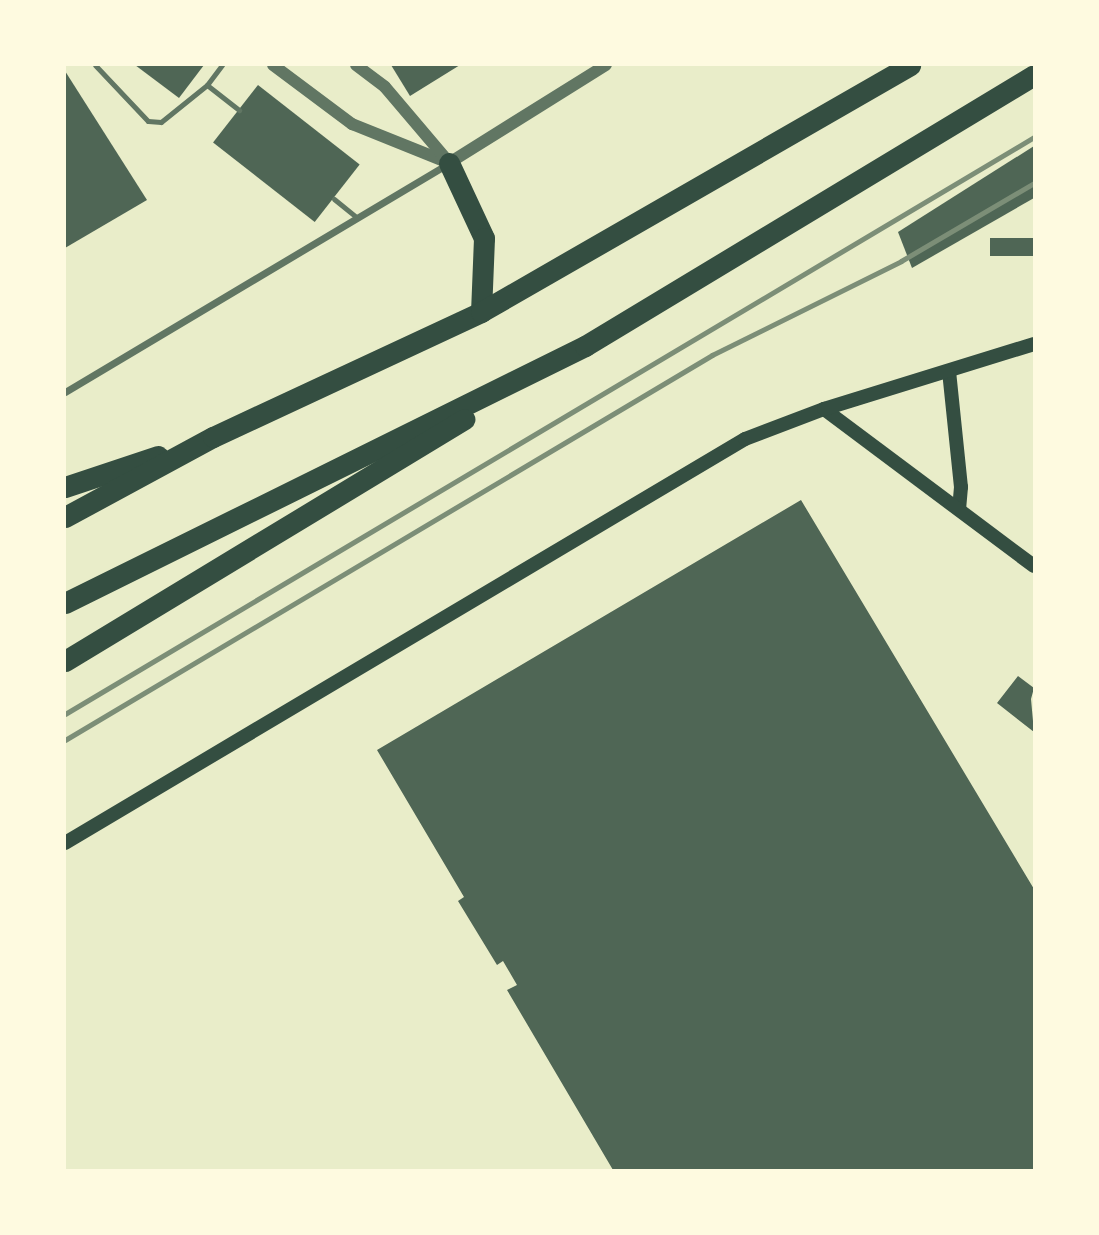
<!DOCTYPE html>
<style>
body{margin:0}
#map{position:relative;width:1099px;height:1235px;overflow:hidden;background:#e9edc9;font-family:Roboto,sans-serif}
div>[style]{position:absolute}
.building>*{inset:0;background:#4f6655;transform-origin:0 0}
.service>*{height:5px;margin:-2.5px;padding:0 2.5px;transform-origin:2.5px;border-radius:2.5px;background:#617663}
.minor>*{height:7px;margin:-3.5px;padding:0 3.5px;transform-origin:3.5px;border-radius:3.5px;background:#617663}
.tertiary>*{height:12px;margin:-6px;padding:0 6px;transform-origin:6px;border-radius:6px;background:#617663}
.secondary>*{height:14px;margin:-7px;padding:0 7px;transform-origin:7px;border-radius:7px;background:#344e41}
.motorway>*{height:21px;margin:-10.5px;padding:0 10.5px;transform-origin:10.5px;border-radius:10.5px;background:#344e41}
.rail>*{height:5px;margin:-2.5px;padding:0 2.5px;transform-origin:2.5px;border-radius:2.5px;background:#7c8e77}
span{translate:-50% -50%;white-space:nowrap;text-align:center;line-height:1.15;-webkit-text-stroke:6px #fefae0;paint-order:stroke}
.frame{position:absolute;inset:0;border:66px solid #fefae0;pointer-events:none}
</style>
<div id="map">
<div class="building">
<i style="clip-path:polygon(135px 65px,204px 65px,179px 98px)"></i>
<i style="clip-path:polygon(391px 65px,460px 65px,410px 96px)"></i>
<i style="clip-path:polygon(65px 71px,147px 200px,65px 248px)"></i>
<i style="left:258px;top:85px;width:129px;height:73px;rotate:38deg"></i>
<i style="clip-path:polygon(1034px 146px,1034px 198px,912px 268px,898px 232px)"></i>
<i style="left:1034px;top:238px;width:18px;height:44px;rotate:90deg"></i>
<i style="clip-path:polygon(801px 500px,1034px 889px,1034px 1170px,613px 1170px,507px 990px,517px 985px,503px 961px,497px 965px,458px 901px,464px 897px,377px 750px)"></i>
<i style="clip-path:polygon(1018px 676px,1034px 688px,1031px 699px,1034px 732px,997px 703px)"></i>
</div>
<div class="service">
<i style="left:95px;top:65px;width:77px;rotate:46.6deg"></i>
<i style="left:148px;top:121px;width:13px;rotate:4deg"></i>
<i style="left:161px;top:122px;width:59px;rotate:-38.8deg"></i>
<i style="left:222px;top:65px;width:25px;rotate:127deg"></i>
<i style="left:207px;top:85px;width:41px;rotate:38deg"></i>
<i style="left:334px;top:199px;width:28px;rotate:39deg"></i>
</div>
<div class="minor">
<i style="left:65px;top:392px;width:443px;rotate:-30.8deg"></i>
</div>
<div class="tertiary">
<i style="left:273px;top:65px;width:99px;rotate:36.8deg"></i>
<i style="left:352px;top:124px;width:105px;rotate:21.9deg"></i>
<i style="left:356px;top:65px;width:36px;rotate:37deg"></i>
<i style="left:385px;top:87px;width:96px;rotate:49.7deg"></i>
<i style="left:449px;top:163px;width:185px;rotate:-32deg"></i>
</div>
<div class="secondary">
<i style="left:949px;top:371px;width:117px;rotate:84.1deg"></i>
<i style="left:961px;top:487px;width:21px;rotate:95deg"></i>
<i style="left:824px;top:409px;width:262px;rotate:36.8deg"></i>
<i style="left:65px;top:843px;width:791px;rotate:-30.72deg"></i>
<i style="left:745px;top:439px;width:85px;rotate:-20.8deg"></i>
<i style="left:824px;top:409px;width:220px;rotate:-17.2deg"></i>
</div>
<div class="motorway">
<i style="left:449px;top:163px;width:83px;rotate:65deg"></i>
<i style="left:484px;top:238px;width:74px;rotate:92.3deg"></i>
<i style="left:65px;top:487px;width:98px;rotate:-18.4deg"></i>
<i style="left:65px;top:517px;width:168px;rotate:-28.4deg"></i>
<i style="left:213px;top:437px;width:296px;rotate:-25deg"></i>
<i style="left:481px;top:312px;width:495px;rotate:-29.9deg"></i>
<i style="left:65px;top:603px;width:580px;rotate:-26.3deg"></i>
<i style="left:585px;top:346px;width:524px;rotate:-31.11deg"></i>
<i style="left:65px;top:661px;width:467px;rotate:-31.2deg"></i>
</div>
<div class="rail">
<i style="left:65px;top:714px;width:1128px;rotate:-30.77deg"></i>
<i style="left:65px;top:740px;width:753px;rotate:-30.75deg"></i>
<i style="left:712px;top:355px;width:211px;rotate:-26.4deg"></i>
<i style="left:901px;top:261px;width:154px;rotate:-30.4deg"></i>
</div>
<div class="frame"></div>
</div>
